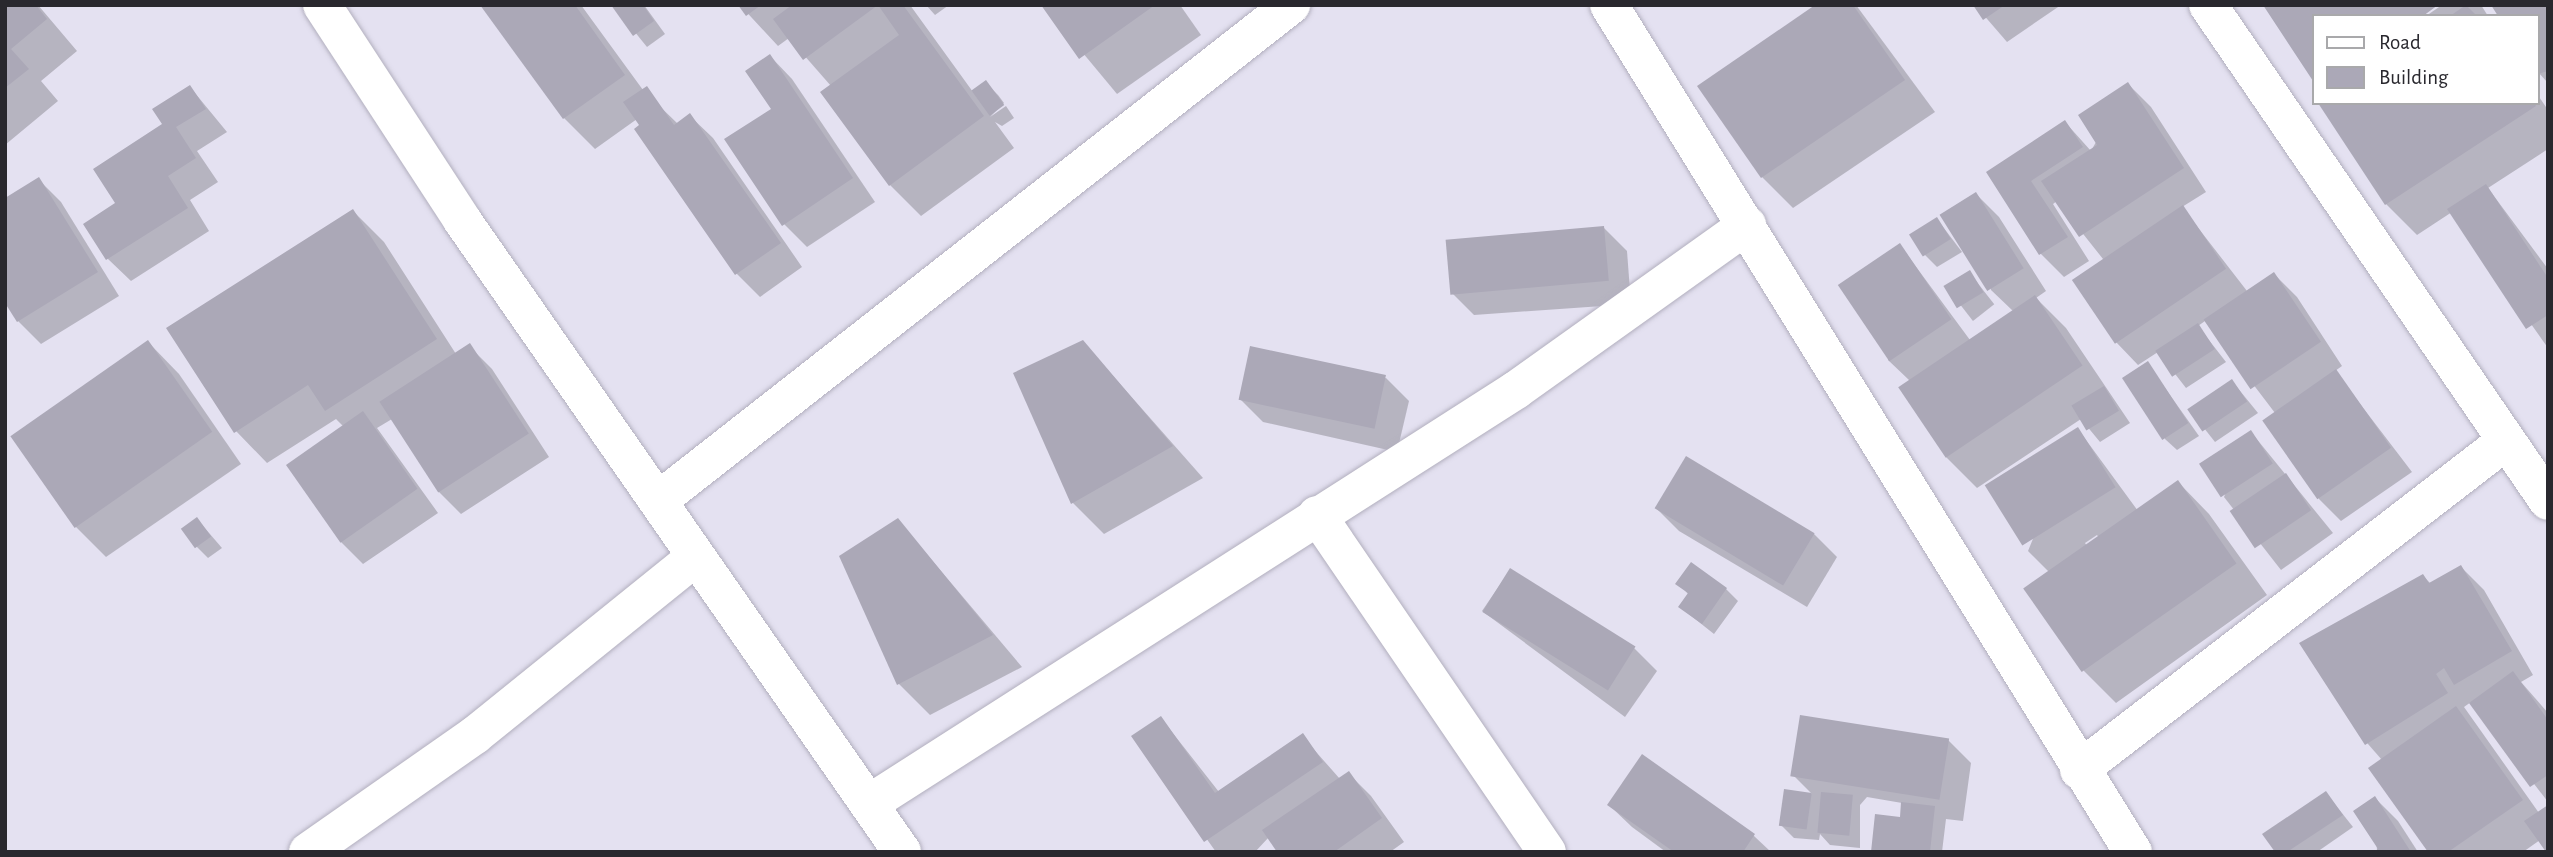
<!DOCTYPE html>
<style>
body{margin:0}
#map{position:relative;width:2553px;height:857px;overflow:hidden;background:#e4e1f1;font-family:"Alegreya Sans",sans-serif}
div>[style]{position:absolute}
.shadow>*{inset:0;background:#0003;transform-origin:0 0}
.building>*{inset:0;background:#aba8b7;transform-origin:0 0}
.roads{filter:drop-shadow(0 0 2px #b2afbe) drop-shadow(0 0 2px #b2afbe)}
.minor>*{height:38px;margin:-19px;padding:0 19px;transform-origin:19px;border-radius:19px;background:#fff}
span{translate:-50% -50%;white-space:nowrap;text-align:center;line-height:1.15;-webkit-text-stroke:6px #fff;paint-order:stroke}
.frame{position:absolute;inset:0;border:7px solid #29282e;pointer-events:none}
.legend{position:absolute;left:2312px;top:14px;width:228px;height:91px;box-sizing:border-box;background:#fff;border:2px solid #a9a9ab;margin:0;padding:9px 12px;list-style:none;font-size:21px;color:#29282e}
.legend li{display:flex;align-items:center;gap:14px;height:35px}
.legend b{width:35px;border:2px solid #a9a9ab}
</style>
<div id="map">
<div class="shadow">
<i style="clip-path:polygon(5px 5px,38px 5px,77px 51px,41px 81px,58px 101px,5px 145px)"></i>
<i style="clip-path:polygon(482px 5px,581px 5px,643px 90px,678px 124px,690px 116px,713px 138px,802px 267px,760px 297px,737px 274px,637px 119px,595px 149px,564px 118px)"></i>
<i style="clip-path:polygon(613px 5px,644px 5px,665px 34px,647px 47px)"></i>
<i style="clip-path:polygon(740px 5px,910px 5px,973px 92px,986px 83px,998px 95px,1004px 103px,990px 117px,1006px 106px,1014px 118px,1002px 126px,995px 122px,1014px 148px,921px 216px,890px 185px,831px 86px,789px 38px,778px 46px)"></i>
<i style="clip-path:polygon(926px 5px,949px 5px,935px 15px)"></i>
<i style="clip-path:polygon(1043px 5px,1180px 5px,1201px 35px,1117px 94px)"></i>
<i style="clip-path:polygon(1818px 5px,1856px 5px,1935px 112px,1793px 208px,1762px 177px)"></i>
<i style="clip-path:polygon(1975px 5px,2061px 5px,2007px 42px)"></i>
<i style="clip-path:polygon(2442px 5px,2481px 5px,2488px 16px,2426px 16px)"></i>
<i style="clip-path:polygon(2548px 5px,2548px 83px,2537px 71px,2537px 16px)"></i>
<i style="clip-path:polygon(770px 56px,792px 79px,875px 202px,807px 247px,784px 224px)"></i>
<i style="clip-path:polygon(2128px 84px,2151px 107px,2206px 192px,2182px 207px,2247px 291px,2274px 274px,2297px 297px,2342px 366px,2335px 371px,2412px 472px,2341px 521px,2319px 499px,2275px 413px,2205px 321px,2198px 326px,2226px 362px,2186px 388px,2158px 352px,2138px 365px,2116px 342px,2103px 259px,2057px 201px,2053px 204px,2089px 261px,2064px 277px,2041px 254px,1988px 172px,2065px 122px,2091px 151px)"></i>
<i style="clip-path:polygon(190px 87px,227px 132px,197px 151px,218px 182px,190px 200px,209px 231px,131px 281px,108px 259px,117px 204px)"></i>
<i style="clip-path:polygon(2537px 94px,2548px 110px,2548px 149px,2488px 188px,2548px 269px,2548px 348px,2452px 212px,2417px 235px,2386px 204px,2320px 103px,2537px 103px)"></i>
<i style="clip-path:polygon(38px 179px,61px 202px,119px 296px,41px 344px,18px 321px)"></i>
<i style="clip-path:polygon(1976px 194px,1999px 217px,2046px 291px,2036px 298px,2066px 328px,2130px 423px,2100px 442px,2081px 419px,1977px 488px,1946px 457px,1909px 380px,1888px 360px,1900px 245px,1970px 340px,2013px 311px,1991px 290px)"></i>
<i style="clip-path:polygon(353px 211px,384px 242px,456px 354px,469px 346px,492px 369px,549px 457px,461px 514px,438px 491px,392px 419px,377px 428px,438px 513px,363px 564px,340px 541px,343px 426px,336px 419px,267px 463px,236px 431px)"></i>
<i style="clip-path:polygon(1937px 219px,1962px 252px,1937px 267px,1925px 255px)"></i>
<i style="clip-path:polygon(1604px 228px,1627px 251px,1631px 304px,1474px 315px,1451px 292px)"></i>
<i style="left:1969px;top:272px;width:41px;height:27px;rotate:52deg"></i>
<i style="clip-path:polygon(148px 342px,179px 374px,241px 464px,106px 557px,75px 526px)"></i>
<i style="clip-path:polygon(1083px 342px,1203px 478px,1104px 534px,1073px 503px)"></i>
<i style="clip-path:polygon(2148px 364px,2199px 436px,2177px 450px,2165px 439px)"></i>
<i style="clip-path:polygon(1386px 378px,1409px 401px,1397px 452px,1263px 422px,1240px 399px)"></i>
<i style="clip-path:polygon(2232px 381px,2258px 413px,2215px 442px,2189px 409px)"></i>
<i style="clip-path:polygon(evenodd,2078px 429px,2138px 511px,2178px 482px,2209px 514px,2267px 595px,2116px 703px,2084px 671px,2050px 573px,2028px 551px,2078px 429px,2097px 535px,2099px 538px,2087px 546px,2085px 543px,2097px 535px)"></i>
<i style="clip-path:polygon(2251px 432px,2333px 533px,2281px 570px,2224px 497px)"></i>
<i style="clip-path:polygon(1656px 508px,1814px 534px,1837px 557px,1807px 607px,1679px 531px)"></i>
<i style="clip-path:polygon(197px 519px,222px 548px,208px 558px,196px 546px)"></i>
<i style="clip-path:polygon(898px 520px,1022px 667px,930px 715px,899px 684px)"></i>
<i style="clip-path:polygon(2461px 567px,2484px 590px,2533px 675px,2521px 682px,2548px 713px,2548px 802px,2471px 702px,2464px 707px,2539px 813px,2540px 840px,2523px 852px,2430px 852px,2382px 760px,2361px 736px,2423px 576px,2431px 584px)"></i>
<i style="clip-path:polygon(1510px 570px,1634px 648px,1657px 671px,1625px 717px,1482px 611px)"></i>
<i style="clip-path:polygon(1678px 583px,1726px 589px,1738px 601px,1714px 634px,1680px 607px,1689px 595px)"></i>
<i style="clip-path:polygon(1161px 718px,1219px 792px,1302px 736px,1340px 779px,1348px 773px,1371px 796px,1404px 842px,1390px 852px,1279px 852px,1269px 837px,1255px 852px,1216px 852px,1134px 737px)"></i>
<i style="clip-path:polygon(1948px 740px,1971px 763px,1963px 821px,1946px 819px,1942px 852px,1874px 852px,1901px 818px,1902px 803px,1867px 797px,1860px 805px,1860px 848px,1830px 845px,1820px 834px,1819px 840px,1794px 838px,1782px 826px,1785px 791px,1812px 794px,1793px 775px)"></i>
<i style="clip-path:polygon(1642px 757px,1754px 836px,1771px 852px,1666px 852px,1632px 827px,1609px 805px)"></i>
<i style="clip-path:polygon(2326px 793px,2353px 827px,2317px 852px,2277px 852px)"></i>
<i style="clip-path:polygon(2375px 798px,2398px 821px,2418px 852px,2377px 852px)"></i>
</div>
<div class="building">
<i style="clip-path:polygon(5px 5px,36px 5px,47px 19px,11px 49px,29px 69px,5px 88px)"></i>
<i style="clip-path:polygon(480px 5px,575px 5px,625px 75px,563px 119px)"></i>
<i style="clip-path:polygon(611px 5px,643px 5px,654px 21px,633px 36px)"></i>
<i style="clip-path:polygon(738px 5px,761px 5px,746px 16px)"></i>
<i style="clip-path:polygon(792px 5px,903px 5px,984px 116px,889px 186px,820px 92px,899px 35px,878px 5px,803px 60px,773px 19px)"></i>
<i style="clip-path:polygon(1041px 5px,1103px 6px,1155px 5px,1079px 59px)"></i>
<i style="clip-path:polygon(1815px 5px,1853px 5px,1905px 80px,1761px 178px,1697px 86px)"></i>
<i style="clip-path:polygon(1973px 5px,2005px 5px,1983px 20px)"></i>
<i style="clip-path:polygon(2263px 5px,2438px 5px,2423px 16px,2313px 16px,2313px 81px)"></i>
<i style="clip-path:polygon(2466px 5px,2477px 16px,2450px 16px)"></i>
<i style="clip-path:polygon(2491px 5px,2548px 5px,2548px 71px,2537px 74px,2537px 16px,2498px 16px)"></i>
<i style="clip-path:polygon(770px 54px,853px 178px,782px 226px,724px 139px,771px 109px,745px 71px)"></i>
<i style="left:986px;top:80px;width:31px;height:18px;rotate:54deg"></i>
<i style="clip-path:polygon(2128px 82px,2184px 168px,2079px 237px,2041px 181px,2097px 145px,2078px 115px)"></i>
<i style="clip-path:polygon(190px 85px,206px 109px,176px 127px,196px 158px,168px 176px,188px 208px,106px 260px,83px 224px,115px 203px,93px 169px,162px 124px,152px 109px)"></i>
<i style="clip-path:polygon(647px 86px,674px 125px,690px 113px,781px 243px,735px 275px,634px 129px,639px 125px,623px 102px)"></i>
<i style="clip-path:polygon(2318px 103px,2534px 103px,2536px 106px,2385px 205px)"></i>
<i style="clip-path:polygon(2065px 120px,2083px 147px,2031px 181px,2068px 237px,2039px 255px,1986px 172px)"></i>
<i style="clip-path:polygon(39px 177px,98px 272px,17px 322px,5px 303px,5px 198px)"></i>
<i style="clip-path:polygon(2486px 184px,2548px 278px,2548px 315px,2526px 329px,2447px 209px)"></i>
<i style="left:1976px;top:192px;width:90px;height:43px;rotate:58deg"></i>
<i style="left:2183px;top:205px;width:77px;height:134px;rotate:56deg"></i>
<i style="clip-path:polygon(353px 209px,437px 339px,325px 411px,308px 385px,234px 433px,166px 328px)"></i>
<i style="left:1937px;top:217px;width:26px;height:33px;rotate:58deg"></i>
<i style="left:1604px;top:226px;width:55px;height:159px;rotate:85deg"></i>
<i style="left:1900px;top:243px;width:92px;height:75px;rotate:56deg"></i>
<i style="left:1970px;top:270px;width:26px;height:31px;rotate:59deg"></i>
<i style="left:2274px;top:272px;width:84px;height:85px;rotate:56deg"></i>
<i style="left:2035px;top:295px;width:85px;height:165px;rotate:56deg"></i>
<i style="left:2198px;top:323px;width:31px;height:51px;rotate:57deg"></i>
<i style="left:148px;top:340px;width:112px;height:168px;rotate:55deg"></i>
<i style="clip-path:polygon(1083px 340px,1173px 446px,1071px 504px,1013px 373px)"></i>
<i style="left:470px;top:343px;width:108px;height:108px;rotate:57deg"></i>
<i style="left:1250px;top:346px;width:139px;height:55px;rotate:12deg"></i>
<i style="left:2148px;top:361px;width:74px;height:31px;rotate:57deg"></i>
<i style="left:2336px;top:369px;width:96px;height:90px;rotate:55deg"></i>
<i style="left:2232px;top:379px;width:27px;height:54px;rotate:56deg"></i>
<i style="left:2104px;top:386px;width:29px;height:38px;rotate:59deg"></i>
<i style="left:363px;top:411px;width:95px;height:94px;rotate:55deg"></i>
<i style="left:2078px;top:427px;width:71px;height:110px;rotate:58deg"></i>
<i style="left:2251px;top:430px;width:40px;height:62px;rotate:57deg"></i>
<i style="left:1686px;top:456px;width:150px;height:61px;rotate:31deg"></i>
<i style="left:2286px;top:473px;width:45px;height:68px;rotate:56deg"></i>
<i style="left:2178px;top:480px;width:102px;height:189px;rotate:55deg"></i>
<i style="left:197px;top:517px;width:24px;height:20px;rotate:54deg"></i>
<i style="clip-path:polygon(898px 518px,993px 635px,897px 685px,839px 556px)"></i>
<i style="clip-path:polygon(1691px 562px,1727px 588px,1702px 624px,1678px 607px,1688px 593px,1675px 584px)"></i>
<i style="clip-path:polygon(2461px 565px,2512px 651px,2454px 685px,2444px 668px,2436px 674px,2448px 693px,2365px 745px,2299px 643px,2423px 574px,2429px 583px)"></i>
<i style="left:1510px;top:568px;width:148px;height:52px;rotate:32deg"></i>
<i style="clip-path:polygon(2513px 671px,2548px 720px,2548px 775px,2530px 787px,2469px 703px)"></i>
<i style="clip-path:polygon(2456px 706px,2523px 800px,2448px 852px,2428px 852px,2368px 768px)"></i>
<i style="left:1800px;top:715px;width:151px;height:62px;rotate:9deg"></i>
<i style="clip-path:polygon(1161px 716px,1215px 793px,1303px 733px,1323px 762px,1204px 842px,1131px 736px)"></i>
<i style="clip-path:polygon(1642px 754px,1755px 834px,1743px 852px,1674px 852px,1607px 805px)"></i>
<i style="clip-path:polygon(1349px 771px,1382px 818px,1334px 852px,1277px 852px,1262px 830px)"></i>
<i style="left:1784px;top:789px;width:28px;height:37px;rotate:8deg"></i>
<i style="clip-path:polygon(2326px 791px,2343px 815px,2287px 852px,2275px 852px,2262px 834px)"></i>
<i style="left:1821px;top:792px;width:32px;height:41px;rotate:5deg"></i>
<i style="clip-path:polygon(2375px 796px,2411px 852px,2374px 852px,2378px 849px,2353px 811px)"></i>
<i style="clip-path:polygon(1901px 802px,1935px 806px,1930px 852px,1871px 852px,1875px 814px,1900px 817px)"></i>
<i style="clip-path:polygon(2548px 805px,2548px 852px,2546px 852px,2524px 821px)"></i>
</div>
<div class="roads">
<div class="minor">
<i style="left:322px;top:5px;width:257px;rotate:56.9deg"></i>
<i style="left:462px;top:220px;width:770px;rotate:55.15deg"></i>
<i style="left:1609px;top:5px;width:996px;rotate:58.26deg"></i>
<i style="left:2208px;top:5px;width:601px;rotate:55.57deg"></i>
<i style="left:659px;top:500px;width:803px;rotate:-38.07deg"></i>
<i style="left:1317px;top:515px;width:408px;rotate:55.7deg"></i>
<i style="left:2079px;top:770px;width:539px;rotate:-37.61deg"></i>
<i style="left:870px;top:803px;width:767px;rotate:-32.59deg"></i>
<i style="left:1516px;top:390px;width:284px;rotate:-35.5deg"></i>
<i style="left:308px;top:852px;width:204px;rotate:-35deg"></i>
<i style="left:475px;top:735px;width:282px;rotate:-38.9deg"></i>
</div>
</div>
<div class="frame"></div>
<ul class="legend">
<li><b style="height:9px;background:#fff"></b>Road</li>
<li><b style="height:19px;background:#aba8b7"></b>Building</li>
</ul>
</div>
